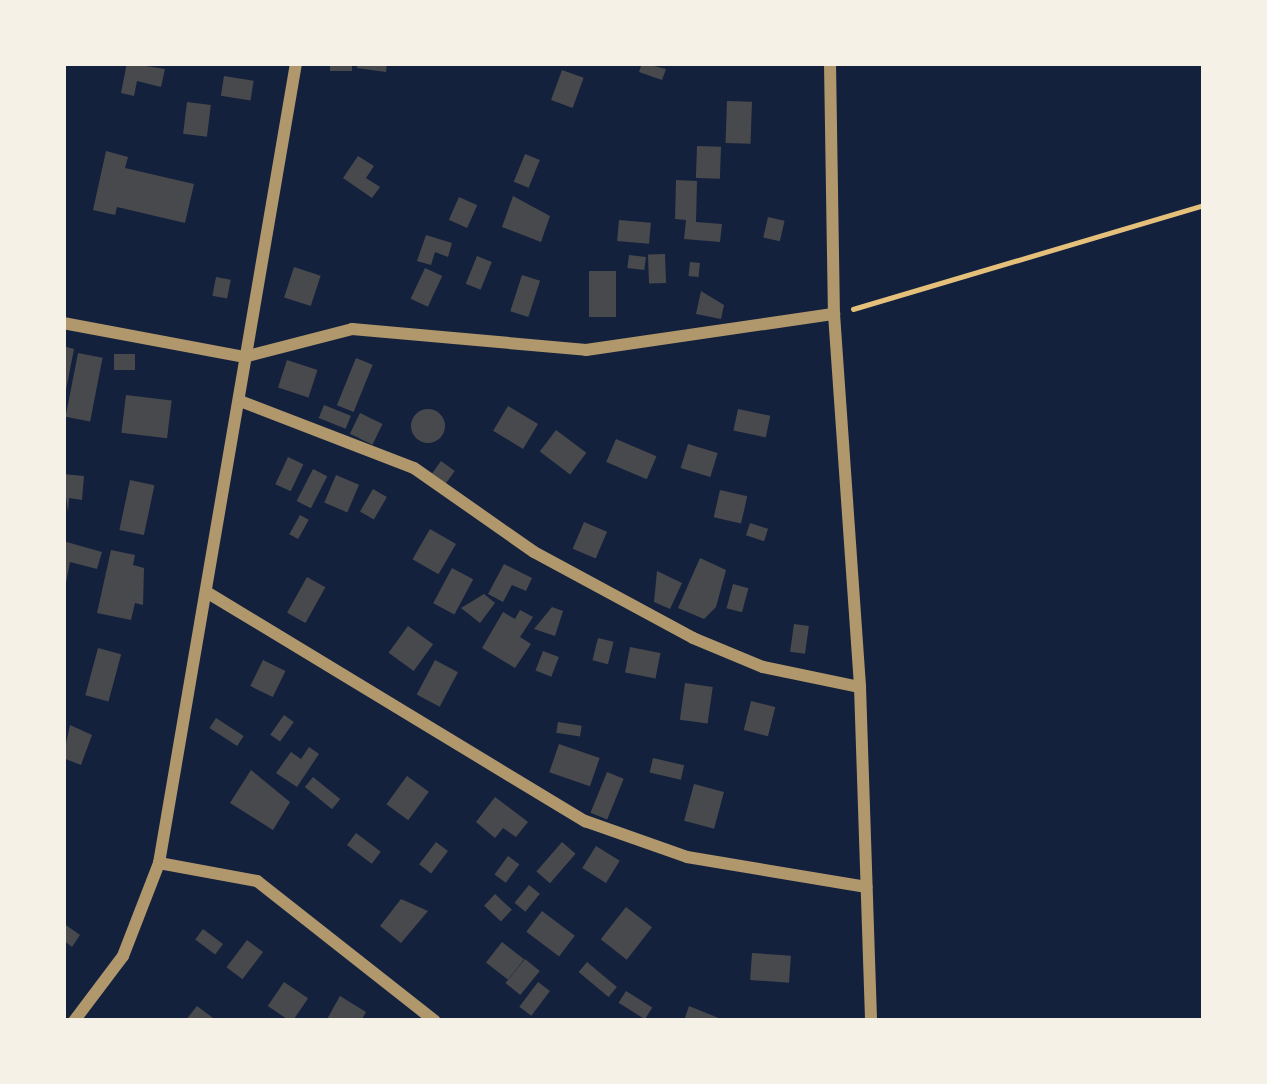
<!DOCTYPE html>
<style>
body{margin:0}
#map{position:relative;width:1267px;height:1084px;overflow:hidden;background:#14213d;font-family:"PT Sans",sans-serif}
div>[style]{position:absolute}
.building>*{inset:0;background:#48494c;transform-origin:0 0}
.round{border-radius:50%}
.path>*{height:4.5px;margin:-2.25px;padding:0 2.25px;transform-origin:2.25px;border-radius:2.25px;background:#e5c07b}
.minor>*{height:12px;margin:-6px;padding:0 6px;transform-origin:6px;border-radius:6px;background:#b1986c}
span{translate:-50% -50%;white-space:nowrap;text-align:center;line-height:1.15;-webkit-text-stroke:9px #f6f1e7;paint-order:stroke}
.frame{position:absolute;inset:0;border:66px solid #f6f1e7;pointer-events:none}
</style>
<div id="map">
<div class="building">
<i style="clip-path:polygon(127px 63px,165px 69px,161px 87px,137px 81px,134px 96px,121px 93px)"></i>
<i style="left:330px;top:63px;width:22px;height:8px"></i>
<i style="clip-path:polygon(358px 63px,387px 63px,386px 72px,357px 68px)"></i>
<i style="clip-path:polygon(642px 63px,666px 69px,662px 80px,639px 72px)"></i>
<i style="left:562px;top:70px;width:23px;height:32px;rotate:20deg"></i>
<i style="left:224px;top:76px;width:30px;height:20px;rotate:9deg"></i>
<i style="left:727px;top:101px;width:25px;height:42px;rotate:2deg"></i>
<i style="left:187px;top:102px;width:24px;height:32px;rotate:7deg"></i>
<i style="left:697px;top:146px;width:24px;height:32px;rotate:2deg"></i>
<i style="clip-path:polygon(106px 151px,128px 157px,125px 168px,194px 184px,185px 223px,117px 207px,115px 215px,93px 210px)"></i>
<i style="left:525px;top:154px;width:16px;height:30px;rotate:22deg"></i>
<i style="clip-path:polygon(358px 156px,374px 166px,366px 178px,380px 187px,372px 198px,343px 178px)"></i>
<i style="clip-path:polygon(676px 180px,697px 181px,696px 222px,722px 224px,720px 242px,684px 239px,686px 220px,675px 219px)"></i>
<i style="clip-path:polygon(513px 196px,550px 216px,541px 242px,502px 227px)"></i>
<i style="left:459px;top:197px;width:20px;height:25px;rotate:24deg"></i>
<i style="left:768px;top:217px;width:17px;height:21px;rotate:13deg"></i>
<i style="left:619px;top:220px;width:32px;height:21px;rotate:5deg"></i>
<i style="clip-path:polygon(426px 235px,452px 243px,448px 257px,435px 252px,431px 265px,417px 261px)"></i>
<i style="left:665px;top:254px;width:29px;height:17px;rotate:88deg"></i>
<i style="left:629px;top:255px;width:17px;height:13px;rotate:7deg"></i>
<i style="left:477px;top:256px;width:16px;height:30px;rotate:22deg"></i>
<i style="left:690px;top:262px;width:10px;height:14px;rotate:6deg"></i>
<i style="left:294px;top:267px;width:28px;height:32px;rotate:18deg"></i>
<i style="left:425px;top:268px;width:19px;height:34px;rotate:25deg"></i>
<i style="left:589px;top:271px;width:27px;height:46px"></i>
<i style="left:522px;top:275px;width:19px;height:38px;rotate:18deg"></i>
<i style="left:216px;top:277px;width:15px;height:19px;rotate:11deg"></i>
<i style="clip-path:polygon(701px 291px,724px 305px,721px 319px,696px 314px)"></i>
<i style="clip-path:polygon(63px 346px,74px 349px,65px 395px,63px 395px)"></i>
<i style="left:78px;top:353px;width:25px;height:65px;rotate:11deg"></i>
<i style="left:114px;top:354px;width:21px;height:16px"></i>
<i style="left:356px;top:358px;width:18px;height:51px;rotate:22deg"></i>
<i style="left:287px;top:360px;width:32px;height:29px;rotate:18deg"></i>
<i style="left:126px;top:395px;width:46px;height:38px;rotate:7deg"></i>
<i style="left:324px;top:405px;width:29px;height:14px;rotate:22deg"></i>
<i style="left:508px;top:406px;width:35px;height:29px;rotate:31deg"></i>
<i style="left:738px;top:409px;width:33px;height:22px;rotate:12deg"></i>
<i class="round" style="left:411px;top:409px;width:34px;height:34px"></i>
<i style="left:360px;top:413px;width:25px;height:23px;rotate:26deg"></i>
<i style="left:556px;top:430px;width:38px;height:27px;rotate:37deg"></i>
<i style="left:616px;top:439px;width:44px;height:25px;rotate:23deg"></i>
<i style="left:688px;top:444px;width:31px;height:25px;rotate:17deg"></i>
<i style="left:288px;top:457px;width:17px;height:30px;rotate:25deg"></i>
<i style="left:441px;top:461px;width:17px;height:15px;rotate:36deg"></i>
<i style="left:313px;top:469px;width:16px;height:36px;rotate:27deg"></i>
<i style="clip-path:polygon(63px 474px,84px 476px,82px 500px,69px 498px,68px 512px)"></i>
<i style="left:336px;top:475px;width:25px;height:30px;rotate:23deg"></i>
<i style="left:130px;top:480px;width:25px;height:51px;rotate:12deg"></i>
<i style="left:373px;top:489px;width:16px;height:26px;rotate:30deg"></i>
<i style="left:720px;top:490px;width:28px;height:28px;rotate:13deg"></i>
<i style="left:300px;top:515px;width:10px;height:22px;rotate:29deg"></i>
<i style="left:584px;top:522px;width:25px;height:29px;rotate:23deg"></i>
<i style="left:750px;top:523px;width:19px;height:13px;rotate:18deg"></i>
<i style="left:430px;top:529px;width:30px;height:35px;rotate:30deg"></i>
<i style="clip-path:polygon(63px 541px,102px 552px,97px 569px,70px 562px,65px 588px)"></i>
<i style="clip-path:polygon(111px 550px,135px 555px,133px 565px,144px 568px,143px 605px,135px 603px,131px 620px,97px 613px)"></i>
<i style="clip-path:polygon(700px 558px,726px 570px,716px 607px,704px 619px,678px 608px)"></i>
<i style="clip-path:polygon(504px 564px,532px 578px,526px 591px,512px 585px,503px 602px,488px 594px)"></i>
<i style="left:452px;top:568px;width:24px;height:40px;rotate:28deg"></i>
<i style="clip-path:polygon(657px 571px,682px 583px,670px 609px,654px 602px)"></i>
<i style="left:307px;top:577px;width:21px;height:41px;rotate:29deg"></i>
<i style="left:733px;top:584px;width:16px;height:25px;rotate:15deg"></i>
<i style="clip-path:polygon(484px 594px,495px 603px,480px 623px,461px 608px)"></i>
<i style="clip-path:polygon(552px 607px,563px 611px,555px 636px,534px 629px)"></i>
<i style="clip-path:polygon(520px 610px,533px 617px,520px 637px,531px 644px,515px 668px,482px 648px,503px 612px,515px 619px)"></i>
<i style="left:794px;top:624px;width:15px;height:28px;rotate:8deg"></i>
<i style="left:408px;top:626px;width:31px;height:33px;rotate:36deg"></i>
<i style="left:598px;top:638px;width:16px;height:23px;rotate:14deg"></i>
<i style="left:630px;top:647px;width:31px;height:26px;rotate:11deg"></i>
<i style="left:98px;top:648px;width:24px;height:49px;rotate:15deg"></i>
<i style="left:543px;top:651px;width:17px;height:21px;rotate:21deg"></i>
<i style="left:263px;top:660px;width:25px;height:29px;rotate:26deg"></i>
<i style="left:435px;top:660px;width:26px;height:39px;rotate:28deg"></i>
<i style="left:685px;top:683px;width:28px;height:37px;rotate:8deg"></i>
<i style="left:751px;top:701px;width:25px;height:30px;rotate:14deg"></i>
<i style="left:284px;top:715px;width:12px;height:24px;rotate:35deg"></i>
<i style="left:216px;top:718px;width:33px;height:12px;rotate:33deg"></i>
<i style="left:558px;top:722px;width:24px;height:11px;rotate:9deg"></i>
<i style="clip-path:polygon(70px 725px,92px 735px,81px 765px,63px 758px)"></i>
<i style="left:559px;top:744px;width:43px;height:30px;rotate:19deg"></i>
<i style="clip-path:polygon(309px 747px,319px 754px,297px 787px,276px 773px,291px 752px,301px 759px)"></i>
<i style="left:653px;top:758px;width:32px;height:15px;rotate:13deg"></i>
<i style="clip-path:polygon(251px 770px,290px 802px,273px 830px,230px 803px)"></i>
<i style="left:607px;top:772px;width:18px;height:44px;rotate:22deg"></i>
<i style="left:407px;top:776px;width:27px;height:35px;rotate:36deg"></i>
<i style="left:313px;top:777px;width:35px;height:13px;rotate:39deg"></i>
<i style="left:694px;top:784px;width:31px;height:38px;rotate:15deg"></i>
<i style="clip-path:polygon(495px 797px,528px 822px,516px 837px,503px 828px,495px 838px,476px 822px)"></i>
<i style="left:356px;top:833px;width:31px;height:15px;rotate:37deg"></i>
<i style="left:436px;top:842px;width:15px;height:28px;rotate:37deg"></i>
<i style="left:562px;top:842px;width:18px;height:39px;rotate:41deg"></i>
<i style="left:596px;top:846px;width:28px;height:26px;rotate:32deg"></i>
<i style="left:508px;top:856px;width:14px;height:23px;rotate:36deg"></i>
<i style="left:529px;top:885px;width:14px;height:23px;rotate:39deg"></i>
<i style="left:495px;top:894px;width:23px;height:16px;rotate:43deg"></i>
<i style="clip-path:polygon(401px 899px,428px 911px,401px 943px,380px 926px)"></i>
<i style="left:626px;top:907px;width:33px;height:41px;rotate:38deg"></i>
<i style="left:542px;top:911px;width:41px;height:26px;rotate:37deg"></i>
<i style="clip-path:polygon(63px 923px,80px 935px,72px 947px,63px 940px)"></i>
<i style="left:203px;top:929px;width:25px;height:13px;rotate:37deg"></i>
<i style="left:247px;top:940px;width:20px;height:34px;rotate:37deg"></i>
<i style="left:502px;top:942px;width:28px;height:26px;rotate:38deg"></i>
<i style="left:752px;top:953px;width:39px;height:27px;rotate:4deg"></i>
<i style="left:525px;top:959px;width:19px;height:31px;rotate:39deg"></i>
<i style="left:587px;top:962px;width:39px;height:13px;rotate:40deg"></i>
<i style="left:284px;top:982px;width:29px;height:29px;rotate:34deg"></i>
<i style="left:538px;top:982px;width:15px;height:31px;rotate:37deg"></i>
<i style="left:626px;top:991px;width:31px;height:14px;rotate:32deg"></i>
<i style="clip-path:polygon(340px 996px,366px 1012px,361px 1021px,326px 1021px)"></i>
<i style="clip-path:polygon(197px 1006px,217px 1021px,185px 1021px)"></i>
<i style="clip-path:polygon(689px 1006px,726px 1021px,684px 1021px)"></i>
</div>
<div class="path">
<i style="left:853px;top:309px;width:366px;rotate:-16.5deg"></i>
</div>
<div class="minor">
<i style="left:830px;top:63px;width:251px;rotate:89.1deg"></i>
<i style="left:834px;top:314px;width:374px;rotate:86deg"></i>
<i style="left:860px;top:687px;width:334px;rotate:88.1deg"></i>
<i style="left:63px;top:323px;width:184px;rotate:10.6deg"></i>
<i style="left:244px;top:357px;width:112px;rotate:-14.5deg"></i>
<i style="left:352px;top:329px;width:235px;rotate:5.1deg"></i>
<i style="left:586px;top:350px;width:251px;rotate:-8.3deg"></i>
<i style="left:240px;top:401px;width:186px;rotate:21.1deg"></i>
<i style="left:414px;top:468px;width:146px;rotate:35deg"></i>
<i style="left:534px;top:552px;width:181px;rotate:28.4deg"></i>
<i style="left:693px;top:638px;width:76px;rotate:22.5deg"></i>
<i style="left:763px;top:667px;width:99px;rotate:11.7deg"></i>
<i style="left:208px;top:593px;width:441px;rotate:31.2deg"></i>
<i style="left:585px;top:821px;width:108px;rotate:19.4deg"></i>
<i style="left:687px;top:857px;width:182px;rotate:9.5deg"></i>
<i style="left:159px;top:863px;width:100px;rotate:10.4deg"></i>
<i style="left:257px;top:881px;width:226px;rotate:38.2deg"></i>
<i style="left:74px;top:1021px;width:81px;rotate:-53deg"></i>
<i style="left:123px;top:956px;width:100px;rotate:-68.8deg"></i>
<i style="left:159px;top:863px;width:812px;rotate:-80.28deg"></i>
</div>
<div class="frame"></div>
</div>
